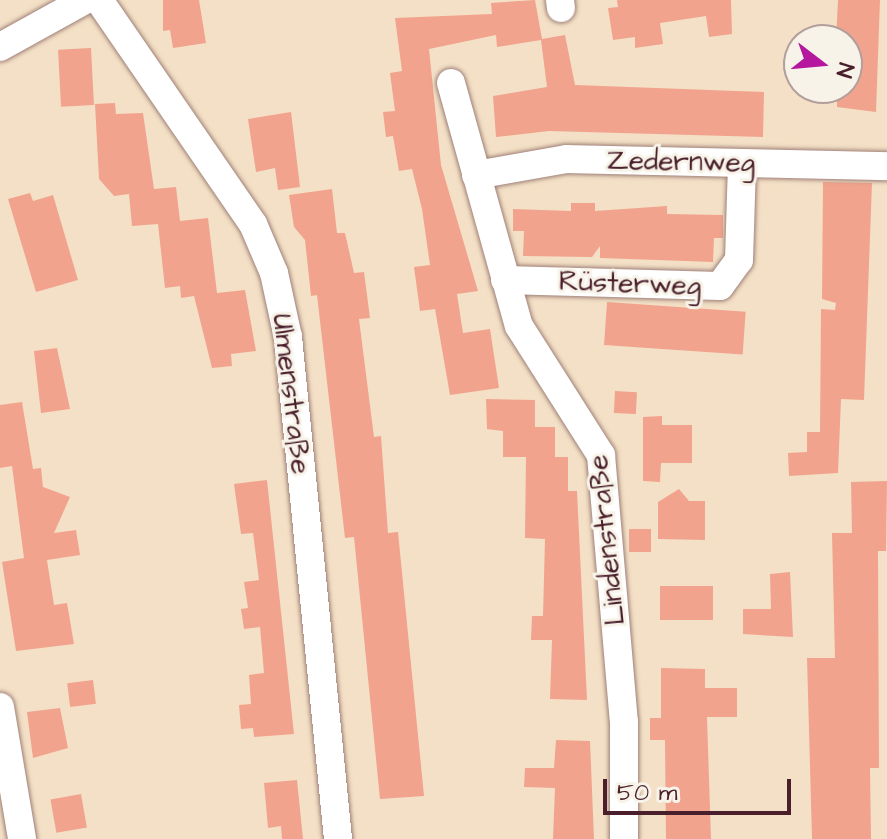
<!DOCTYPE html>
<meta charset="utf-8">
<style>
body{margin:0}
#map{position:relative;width:887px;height:839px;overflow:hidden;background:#f4e0c6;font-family:"Architects Daughter",sans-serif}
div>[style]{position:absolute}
.building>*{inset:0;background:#f1a38d;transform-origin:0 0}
.roads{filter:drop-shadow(0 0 2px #9f8078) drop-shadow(0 0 2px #9f8078)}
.minor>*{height:28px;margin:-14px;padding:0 14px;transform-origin:14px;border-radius:14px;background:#fff}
span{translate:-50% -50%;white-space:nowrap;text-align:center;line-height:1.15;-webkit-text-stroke:6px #f7f3e8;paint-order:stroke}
.street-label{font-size:28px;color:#4a1f2b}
.north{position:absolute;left:783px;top:24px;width:80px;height:80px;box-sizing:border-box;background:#f7f3e8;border:2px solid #b29e9c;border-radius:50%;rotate:106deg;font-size:22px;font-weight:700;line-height:32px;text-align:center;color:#4a1f2b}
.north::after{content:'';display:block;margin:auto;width:28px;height:36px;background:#b5179e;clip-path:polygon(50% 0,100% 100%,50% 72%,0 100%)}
.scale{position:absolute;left:603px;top:779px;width:188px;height:36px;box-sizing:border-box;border:4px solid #4a1f2b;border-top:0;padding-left:10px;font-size:24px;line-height:28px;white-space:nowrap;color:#4a1f2b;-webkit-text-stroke:6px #f7f3e8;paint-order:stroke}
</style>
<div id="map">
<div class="building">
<i style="clip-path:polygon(163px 0,199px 0,206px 43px,173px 48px,170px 30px,163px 31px)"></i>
<i style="clip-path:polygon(535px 0,542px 39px,565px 35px,575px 85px,764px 92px,763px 137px,549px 131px,496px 137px,493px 96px,547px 87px,541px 40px,497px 47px,496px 35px,429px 49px,441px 165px,478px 291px,457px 294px,463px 333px,490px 329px,499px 388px,450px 395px,435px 309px,420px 311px,414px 267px,430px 265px,422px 209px,412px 169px,399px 171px,393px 136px,386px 137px,383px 112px,395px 111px,390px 73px,402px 71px,395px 18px,492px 14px,491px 3px)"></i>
<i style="clip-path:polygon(617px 0,731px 0,732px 34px,709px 37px,706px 16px,660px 23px,663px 44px,635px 48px,635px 37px,613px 40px,608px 8px,618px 7px)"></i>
<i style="clip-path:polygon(838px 0,880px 0,876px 112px,837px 107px,837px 88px,847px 88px,847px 40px,836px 40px)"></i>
<i style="left:91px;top:48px;width:57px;height:33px;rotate:87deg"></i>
<i style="clip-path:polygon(115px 103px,116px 114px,143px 113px,154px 189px,176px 187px,180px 221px,208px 218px,217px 293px,245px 290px,256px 351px,231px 354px,232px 366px,212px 368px,194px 296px,181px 298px,180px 286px,165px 288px,158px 224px,132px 226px,129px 194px,114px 196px,99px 179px,95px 104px)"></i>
<i style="clip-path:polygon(291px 112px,300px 187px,278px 190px,275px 168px,256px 172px,248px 119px)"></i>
<i style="clip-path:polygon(823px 182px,872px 183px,864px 400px,841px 399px,838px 473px,789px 476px,788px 453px,807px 452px,807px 432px,820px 432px,821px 309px,835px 310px,836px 303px,822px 299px)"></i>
<i style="clip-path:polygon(332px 189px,337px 233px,345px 233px,354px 273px,364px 272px,370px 318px,359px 319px,374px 437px,381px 436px,388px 533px,398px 532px,424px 796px,380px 799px,354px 537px,345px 538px,317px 295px,311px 296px,305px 240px,294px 227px,289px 195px)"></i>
<i style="clip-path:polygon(30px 193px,33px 201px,53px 195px,78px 280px,36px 292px,8px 199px)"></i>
<i style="clip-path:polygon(571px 203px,595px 203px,595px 211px,667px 206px,667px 214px,723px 215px,723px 238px,714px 238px,713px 262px,600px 258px,600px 246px,592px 257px,523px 256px,524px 231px,513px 231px,513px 209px,571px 211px)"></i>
<i style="left:607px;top:302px;width:139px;height:43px;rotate:4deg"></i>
<i style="clip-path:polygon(57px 348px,70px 409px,41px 413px,34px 351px)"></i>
<i style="left:615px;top:391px;width:22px;height:22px;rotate:3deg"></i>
<i style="clip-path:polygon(486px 399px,535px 400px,535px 427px,555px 427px,555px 457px,568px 457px,568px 491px,577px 491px,587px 700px,550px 699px,552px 640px,531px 640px,532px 616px,543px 616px,545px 539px,525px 538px,526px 457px,503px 457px,503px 431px,487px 429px)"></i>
<i style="clip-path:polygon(22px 402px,33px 469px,41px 468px,43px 487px,70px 497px,54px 533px,76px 530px,80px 555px,47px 560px,54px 605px,67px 603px,74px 644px,16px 651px,2px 562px,24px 558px,12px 466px,0 468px,0 405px)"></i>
<i style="clip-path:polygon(662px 416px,662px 425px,692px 425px,692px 463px,661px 463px,660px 482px,643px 481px,643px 417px)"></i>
<i style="clip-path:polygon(267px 480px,294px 734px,254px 737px,253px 728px,241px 729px,239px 705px,251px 704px,249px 675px,264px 673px,260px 627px,244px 629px,241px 609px,248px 608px,244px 582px,259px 580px,253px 533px,241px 534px,234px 484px)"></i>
<i style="clip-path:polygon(887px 481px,886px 551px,878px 551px,879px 768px,870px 768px,871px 839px,812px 839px,807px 658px,835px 658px,832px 533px,852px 533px,851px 482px)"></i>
<i style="clip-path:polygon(679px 489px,689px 501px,705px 501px,705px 540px,658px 539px,658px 502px)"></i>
<i style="left:629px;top:529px;width:22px;height:23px"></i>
<i style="clip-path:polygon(790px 572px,793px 637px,743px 634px,743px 609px,771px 609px,770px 574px)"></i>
<i style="left:660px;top:586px;width:53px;height:34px"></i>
<i style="clip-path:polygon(661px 668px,705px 669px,705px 688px,737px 688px,737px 717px,707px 717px,711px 839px,666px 839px,665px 740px,650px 740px,650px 718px,661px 718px)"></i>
<i style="left:93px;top:680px;width:24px;height:26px;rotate:83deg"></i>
<i style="clip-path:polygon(60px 708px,68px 748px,33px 758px,27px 712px)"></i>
<i style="clip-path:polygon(556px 740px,590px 741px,594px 839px,553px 839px,555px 788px,524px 787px,525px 768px,554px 768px)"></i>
<i style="clip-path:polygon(297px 780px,303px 839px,282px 839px,281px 826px,268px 828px,264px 783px)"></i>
<i style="left:81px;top:794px;width:34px;height:31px;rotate:80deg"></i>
</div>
<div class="roads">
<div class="minor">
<i style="left:99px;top:0;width:272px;rotate:55.5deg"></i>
<i style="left:253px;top:224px;width:53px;rotate:66.8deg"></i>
<i style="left:274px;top:273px;width:66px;rotate:77.7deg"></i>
<i style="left:288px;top:337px;width:504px;rotate:84.31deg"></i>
<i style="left:560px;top:0;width:8px;rotate:83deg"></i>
<i style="left:0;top:47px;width:97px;rotate:-28.9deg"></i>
<i style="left:451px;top:83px;width:252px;rotate:74.4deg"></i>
<i style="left:519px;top:326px;width:153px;rotate:57.6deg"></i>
<i style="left:601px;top:455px;width:268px;rotate:85.1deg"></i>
<i style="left:624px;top:722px;width:117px;rotate:90deg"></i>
<i style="left:476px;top:175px;width:92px;rotate:-10deg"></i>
<i style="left:567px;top:159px;width:320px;rotate:1.3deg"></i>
<i style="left:505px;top:280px;width:215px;rotate:1.6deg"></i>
<i style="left:720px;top:286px;width:32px;rotate:-54deg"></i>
<i style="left:739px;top:260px;width:96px;rotate:-88.2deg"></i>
<i style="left:0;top:707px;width:134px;rotate:80.5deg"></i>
</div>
</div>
<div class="street-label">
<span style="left:681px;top:162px;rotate:1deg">Zedernweg</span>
<span style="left:630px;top:284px;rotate:2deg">Rüsterweg</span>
<span style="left:291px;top:394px;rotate:83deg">Ulmenstraße</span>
<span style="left:607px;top:540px;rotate:-96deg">Lindenstraße</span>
</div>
<div class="north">N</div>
<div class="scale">50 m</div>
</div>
